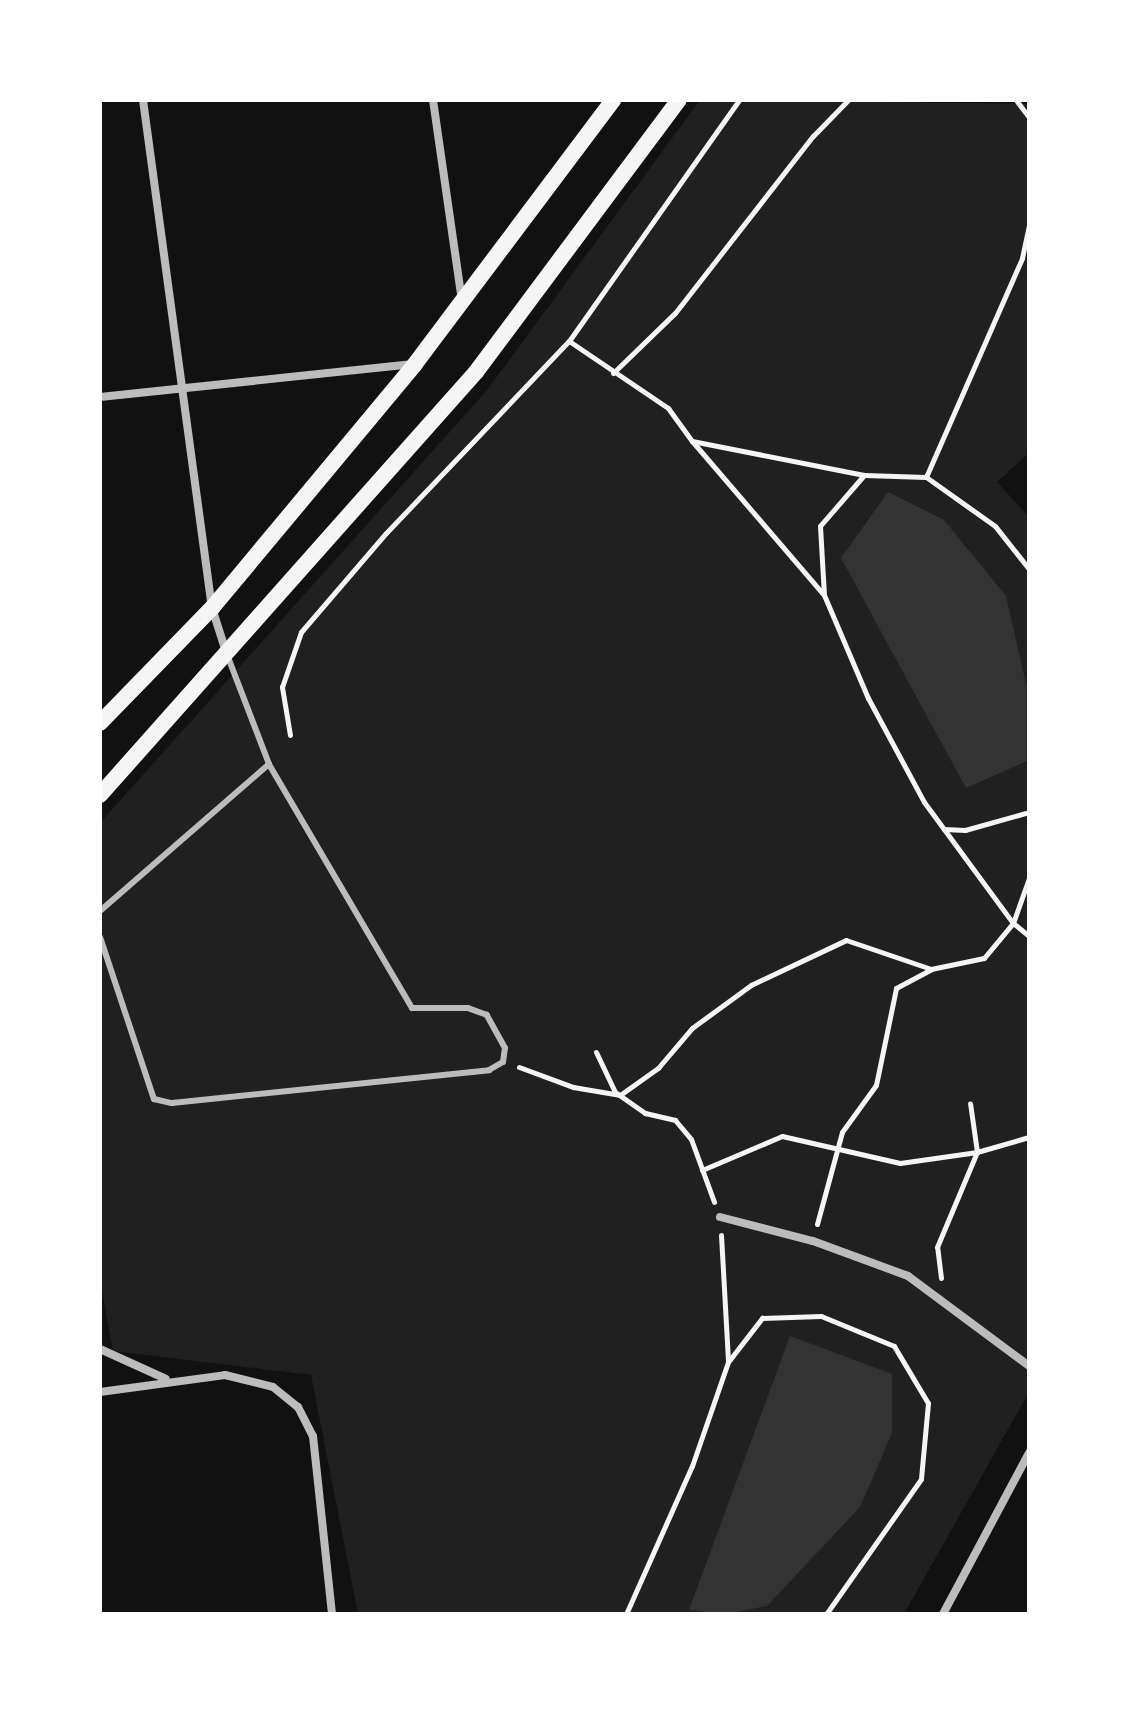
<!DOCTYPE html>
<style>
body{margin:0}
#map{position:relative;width:1129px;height:1714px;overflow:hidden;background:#111;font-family:"Noto Sans",sans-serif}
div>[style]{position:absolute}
.green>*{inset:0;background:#202020}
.water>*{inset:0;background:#333}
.path>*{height:5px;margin:-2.5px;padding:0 2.5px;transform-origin:2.5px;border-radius:2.5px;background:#f5f5f5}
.service>*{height:6px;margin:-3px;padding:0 3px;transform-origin:3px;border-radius:3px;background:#bcbcbc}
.minor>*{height:8px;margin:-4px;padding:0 4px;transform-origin:4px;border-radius:4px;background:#bcbcbc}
.secondary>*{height:16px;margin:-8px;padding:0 8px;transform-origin:8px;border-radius:8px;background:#f5f5f5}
span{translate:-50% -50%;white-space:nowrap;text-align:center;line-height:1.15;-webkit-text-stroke:8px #fff;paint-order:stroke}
.frame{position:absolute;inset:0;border:102px solid #fff;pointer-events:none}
</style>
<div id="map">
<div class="green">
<i style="clip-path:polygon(700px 100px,1029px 104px,1029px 453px,997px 482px,1029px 517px,1029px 1392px,904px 1614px,358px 1614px,311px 1375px,113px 1351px,100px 1280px,100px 823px,488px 389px)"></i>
</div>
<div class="water">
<i style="clip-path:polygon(888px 492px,944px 520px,1006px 596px,1029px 697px,1029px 760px,966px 788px,841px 558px)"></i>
<i style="clip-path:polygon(790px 1336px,892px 1374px,892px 1433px,860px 1507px,767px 1606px,727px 1614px,689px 1610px)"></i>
</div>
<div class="path">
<i style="left:1016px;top:100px;width:21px;rotate:53deg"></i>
<i style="left:569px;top:341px;width:120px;rotate:34.1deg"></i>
<i style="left:668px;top:408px;width:41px;rotate:54deg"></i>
<i style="left:692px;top:441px;width:174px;rotate:11.2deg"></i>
<i style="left:613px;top:373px;width:86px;rotate:-44.1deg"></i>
<i style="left:675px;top:313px;width:224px;rotate:-52.1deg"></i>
<i style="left:813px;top:136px;width:50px;rotate:-45.8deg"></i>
<i style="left:692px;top:441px;width:201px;rotate:49.4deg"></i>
<i style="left:926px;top:477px;width:239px;rotate:-66.3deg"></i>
<i style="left:1022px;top:258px;width:34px;rotate:-78deg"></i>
<i style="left:1029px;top:569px;width:55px;rotate:-128.3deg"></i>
<i style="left:995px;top:526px;width:85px;rotate:-144.6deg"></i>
<i style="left:926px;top:477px;width:62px;rotate:-178.2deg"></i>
<i style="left:864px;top:475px;width:67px;rotate:130.8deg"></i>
<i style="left:820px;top:526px;width:69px;rotate:86.7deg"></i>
<i style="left:824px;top:595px;width:112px;rotate:66.9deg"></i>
<i style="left:868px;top:698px;width:118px;rotate:61.7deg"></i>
<i style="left:924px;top:802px;width:150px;rotate:53.7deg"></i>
<i style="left:1013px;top:923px;width:21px;rotate:39deg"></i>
<i style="left:290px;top:735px;width:49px;rotate:-99.5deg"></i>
<i style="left:282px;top:687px;width:58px;rotate:-70.9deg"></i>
<i style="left:301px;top:632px;width:130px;rotate:-49.4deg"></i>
<i style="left:386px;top:533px;width:265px;rotate:-46.4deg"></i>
<i style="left:569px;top:341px;width:295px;rotate:-54.8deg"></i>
<i style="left:944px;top:829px;width:21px;rotate:3deg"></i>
<i style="left:965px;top:830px;width:66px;rotate:-15.7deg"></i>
<i style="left:596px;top:1052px;width:44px;rotate:64.6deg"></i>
<i style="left:615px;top:1092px;width:37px;rotate:35deg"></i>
<i style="left:645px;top:1113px;width:31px;rotate:13deg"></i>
<i style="left:675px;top:1120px;width:25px;rotate:50deg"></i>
<i style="left:691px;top:1139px;width:67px;rotate:69.9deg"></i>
<i style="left:519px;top:1067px;width:58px;rotate:20.3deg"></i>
<i style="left:573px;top:1087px;width:48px;rotate:9.7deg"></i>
<i style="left:620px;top:1095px;width:47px;rotate:-35.4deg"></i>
<i style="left:658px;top:1068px;width:52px;rotate:-49.6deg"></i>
<i style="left:692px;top:1028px;width:73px;rotate:-36.1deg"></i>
<i style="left:751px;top:985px;width:105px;rotate:-25.3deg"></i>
<i style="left:846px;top:940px;width:90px;rotate:18.8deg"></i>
<i style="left:702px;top:1170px;width:87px;rotate:-23deg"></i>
<i style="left:782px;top:1136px;width:121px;rotate:12.9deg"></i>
<i style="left:900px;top:1163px;width:78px;rotate:-8.1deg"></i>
<i style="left:977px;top:1152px;width:54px;rotate:-16.1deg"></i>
<i style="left:817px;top:1224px;width:95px;rotate:-74.8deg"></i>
<i style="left:842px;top:1132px;width:58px;rotate:-54.1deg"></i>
<i style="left:876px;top:1085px;width:99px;rotate:-78.3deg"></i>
<i style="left:896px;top:988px;width:40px;rotate:-28deg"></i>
<i style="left:931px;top:969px;width:54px;rotate:-11.7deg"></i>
<i style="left:984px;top:958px;width:45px;rotate:-50.4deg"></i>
<i style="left:1013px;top:923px;width:48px;rotate:-70.4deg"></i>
<i style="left:721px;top:1235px;width:125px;rotate:86.8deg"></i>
<i style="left:941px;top:1278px;width:31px;rotate:-97deg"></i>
<i style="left:937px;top:1247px;width:103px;rotate:-67.2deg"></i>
<i style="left:977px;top:1152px;width:49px;rotate:-98.1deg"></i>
<i style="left:626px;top:1614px;width:162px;rotate:-66deg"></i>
<i style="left:692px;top:1466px;width:110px;rotate:-70.9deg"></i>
<i style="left:728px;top:1362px;width:56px;rotate:-52.3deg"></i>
<i style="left:762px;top:1318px;width:59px;rotate:-1.9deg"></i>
<i style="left:821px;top:1316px;width:79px;rotate:22.3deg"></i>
<i style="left:894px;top:1346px;width:66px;rotate:59.2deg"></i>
<i style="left:928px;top:1403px;width:76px;rotate:95.3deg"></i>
<i style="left:921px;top:1479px;width:165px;rotate:125.1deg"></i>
</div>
<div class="service">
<i style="left:100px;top:911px;width:224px;rotate:-41deg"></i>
<i style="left:100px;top:937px;width:171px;rotate:71.6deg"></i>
<i style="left:154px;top:1099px;width:18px;rotate:13deg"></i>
<i style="left:172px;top:1103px;width:319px;rotate:-5.9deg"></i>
<i style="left:489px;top:1070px;width:16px;rotate:-30deg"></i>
<i style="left:503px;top:1062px;width:14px;rotate:-82deg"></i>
<i style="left:505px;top:1048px;width:38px;rotate:-119deg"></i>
<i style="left:487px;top:1015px;width:20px;rotate:-160deg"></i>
<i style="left:468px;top:1008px;width:56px;rotate:180deg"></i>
<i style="left:412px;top:1008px;width:283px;rotate:-120.4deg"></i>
<i style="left:269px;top:764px;width:115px;rotate:-111deg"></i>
</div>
<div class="minor">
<i style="left:143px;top:100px;width:513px;rotate:82.27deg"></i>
<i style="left:212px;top:608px;width:46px;rotate:72.3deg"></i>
<i style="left:433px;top:100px;width:203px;rotate:81.8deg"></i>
<i style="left:100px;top:397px;width:315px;rotate:-6deg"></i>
<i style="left:720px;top:1217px;width:96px;rotate:14.5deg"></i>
<i style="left:813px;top:1241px;width:101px;rotate:20.2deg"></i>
<i style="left:908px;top:1276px;width:151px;rotate:36.6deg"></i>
<i style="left:100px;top:1349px;width:72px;rotate:24.4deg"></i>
<i style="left:100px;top:1392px;width:126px;rotate:-7.7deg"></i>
<i style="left:225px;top:1375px;width:49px;rotate:14deg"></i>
<i style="left:273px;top:1387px;width:32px;rotate:39deg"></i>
<i style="left:298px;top:1407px;width:33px;rotate:63deg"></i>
<i style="left:313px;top:1436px;width:179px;rotate:83.9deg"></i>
<i style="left:943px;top:1614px;width:183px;rotate:-61.9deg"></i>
</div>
<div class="secondary">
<i style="left:100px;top:723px;width:161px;rotate:-45.8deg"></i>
<i style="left:212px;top:608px;width:317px;rotate:-50.2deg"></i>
<i style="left:415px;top:364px;width:330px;rotate:-53.1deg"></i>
<i style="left:100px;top:795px;width:566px;rotate:-48.37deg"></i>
<i style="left:476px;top:372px;width:339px;rotate:-53.3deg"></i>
</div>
<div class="frame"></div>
</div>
